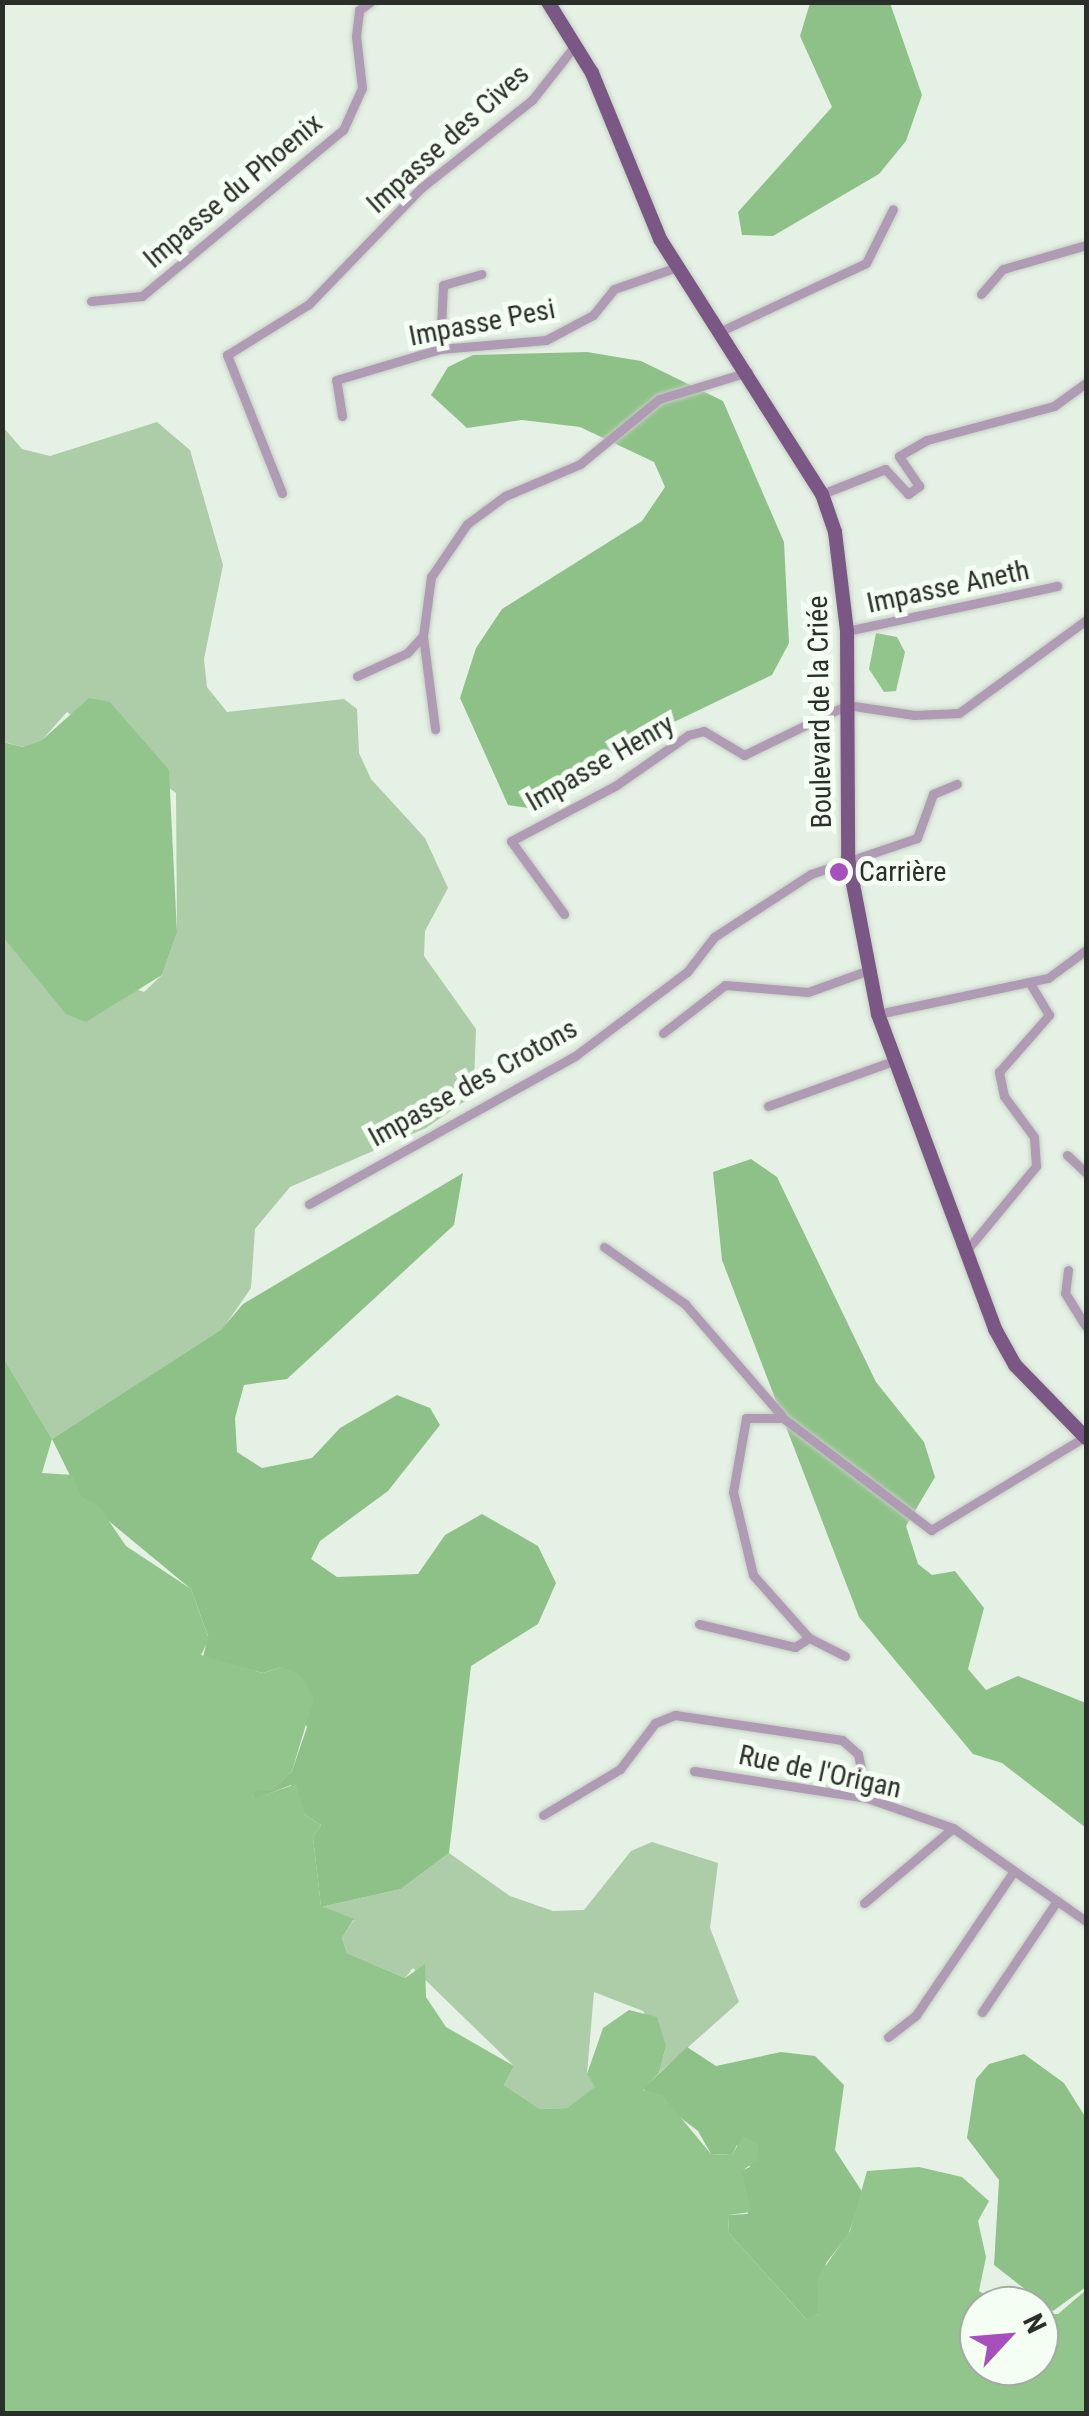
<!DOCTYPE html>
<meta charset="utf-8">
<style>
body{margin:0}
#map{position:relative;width:1089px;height:2416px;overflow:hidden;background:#e6f1e5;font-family:"Roboto Condensed",sans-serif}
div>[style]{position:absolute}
.green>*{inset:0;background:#accda8}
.forest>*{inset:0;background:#8ec187}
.water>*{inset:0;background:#92c58b}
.roads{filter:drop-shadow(0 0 2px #c4cec3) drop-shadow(0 0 2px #c4cec3)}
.street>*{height:9px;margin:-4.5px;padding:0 4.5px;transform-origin:4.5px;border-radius:4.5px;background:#b09bb5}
.primary>*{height:14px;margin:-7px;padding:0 7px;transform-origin:7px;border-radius:7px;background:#7b5785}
.dots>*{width:28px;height:28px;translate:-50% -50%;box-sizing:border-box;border:5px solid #f4fef2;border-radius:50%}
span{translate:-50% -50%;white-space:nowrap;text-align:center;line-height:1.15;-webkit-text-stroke:10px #f4fef2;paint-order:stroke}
.street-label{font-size:28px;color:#2b2f2a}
.poi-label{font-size:28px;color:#2b2f2a}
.left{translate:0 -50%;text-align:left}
.frame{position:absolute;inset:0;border:5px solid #2b2f2a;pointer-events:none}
.north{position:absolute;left:959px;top:2286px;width:100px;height:100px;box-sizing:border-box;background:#f4fef2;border:2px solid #a4aba2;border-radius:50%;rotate:64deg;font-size:28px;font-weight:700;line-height:40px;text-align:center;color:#2b2f2a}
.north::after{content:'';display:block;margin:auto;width:35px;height:45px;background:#a750bd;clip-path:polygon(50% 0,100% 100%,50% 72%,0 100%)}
</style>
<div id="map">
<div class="green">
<i style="clip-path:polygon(157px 422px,190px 450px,223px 565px,204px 659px,207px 687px,227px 712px,344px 699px,357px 709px,359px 753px,371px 779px,425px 838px,448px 888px,425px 931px,424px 956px,476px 1029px,474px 1083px,471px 1097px,426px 1128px,290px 1187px,255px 1229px,251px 1288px,222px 1330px,52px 1439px,3px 1357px,3px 937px,144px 992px,162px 975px,177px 933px,176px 793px,67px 712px,42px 740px,24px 747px,3px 742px,3px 427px,22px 449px,50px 456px)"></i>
<i style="clip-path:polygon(652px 1842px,718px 1863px,710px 1928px,739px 2002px,659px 2073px,666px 2046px,643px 2011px,594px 1992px,587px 2074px,596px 2087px,567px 2108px,540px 2109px,504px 2085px,514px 2066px,413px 1968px,405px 1978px,347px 1953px,342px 1938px,354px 1920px,321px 1907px,401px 1889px,449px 1853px,510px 1896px,553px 1911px,584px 1910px,631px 1851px)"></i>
</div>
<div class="forest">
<i style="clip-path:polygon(810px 3px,890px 3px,922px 95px,906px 141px,879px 174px,773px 236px,742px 235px,738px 212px,832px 107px,800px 36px)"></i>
<i style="clip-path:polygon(587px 352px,641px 361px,723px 401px,784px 542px,789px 643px,772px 675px,645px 736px,528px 808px,508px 805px,460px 698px,476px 648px,502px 609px,642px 521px,665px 487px,654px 462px,580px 427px,522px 420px,467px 428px,431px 395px,448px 367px,473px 355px)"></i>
<i style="clip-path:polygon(751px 1159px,777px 1177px,876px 1382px,924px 1442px,935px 1477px,906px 1526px,918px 1564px,932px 1575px,955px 1571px,984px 1608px,968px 1669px,986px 1690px,1018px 1676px,1086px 1703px,1086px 1828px,1002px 1763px,973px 1754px,859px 1617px,722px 1260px,713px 1172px)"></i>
<i style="clip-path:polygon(463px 1173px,454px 1225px,287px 1379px,244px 1385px,235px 1418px,237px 1452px,262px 1468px,312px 1458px,340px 1428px,397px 1395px,430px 1408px,440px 1425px,388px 1491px,320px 1541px,311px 1559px,337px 1577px,418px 1574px,445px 1535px,482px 1514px,538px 1546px,556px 1583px,538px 1624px,471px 1666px,449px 1853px,401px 1889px,321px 1907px,313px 1837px,321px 1825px,305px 1815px,291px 1785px,253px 1800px,254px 1790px,274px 1789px,292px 1771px,307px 1727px,281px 1667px,263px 1673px,203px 1657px,208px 1636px,191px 1589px,81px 1498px,52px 1439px,221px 1330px,243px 1304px)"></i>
<i style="clip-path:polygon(687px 2047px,716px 2066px,781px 2052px,815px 2056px,844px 2085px,835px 2150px,863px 2193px,848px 2235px,826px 2263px,818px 2314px,807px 2320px,729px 2233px,728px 2215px,748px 2214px,741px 2171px,750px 2167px,737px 2145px,732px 2155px,711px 2154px,698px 2131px,643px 2089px)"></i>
<i style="clip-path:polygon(1024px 2054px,1064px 2083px,1086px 2118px,1086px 2287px,1053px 2311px,994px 2265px,999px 2180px,967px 2138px,976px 2079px,989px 2064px)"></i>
</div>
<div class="water">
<i style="clip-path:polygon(876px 633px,897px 637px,905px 652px,896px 691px,884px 692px,869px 669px)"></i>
<i style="clip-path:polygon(89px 698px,110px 702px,169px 770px,177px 933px,162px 975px,86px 1022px,66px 1014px,3px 937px,2px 742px,23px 747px,42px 740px)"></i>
<i style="clip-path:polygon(3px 1357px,52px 1439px,42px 1473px,73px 1475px,81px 1497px,98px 1505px,126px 1546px,191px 1589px,209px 1639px,201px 1655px,263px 1673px,281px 1667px,299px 1674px,314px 1698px,292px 1771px,275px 1789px,255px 1791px,253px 1799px,296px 1784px,305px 1815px,321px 1825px,313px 1837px,321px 1906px,354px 1919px,342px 1938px,347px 1953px,405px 1978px,425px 1964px,426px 1997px,446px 2027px,514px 2066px,504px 2085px,540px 2109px,567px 2108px,595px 2087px,587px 2074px,603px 2028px,629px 2010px,657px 2017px,666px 2046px,659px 2073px,643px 2090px,662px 2095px,711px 2154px,732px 2155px,743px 2136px,759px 2145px,757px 2160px,742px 2171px,751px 2212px,728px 2215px,729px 2233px,806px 2319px,818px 2314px,817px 2278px,850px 2231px,867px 2171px,919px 2167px,962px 2177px,989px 2201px,978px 2221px,986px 2257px,979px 2291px,1006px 2306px,979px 2306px,979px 2366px,1039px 2366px,1039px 2314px,1058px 2314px,1086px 2290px,1086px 2413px,3px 2413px)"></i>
</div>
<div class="roads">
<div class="street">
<i style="left:981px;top:294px;width:33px;rotate:-49deg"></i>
<i style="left:1003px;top:269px;width:86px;rotate:-16.1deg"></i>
<i style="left:91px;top:301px;width:51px;rotate:-5.6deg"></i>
<i style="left:142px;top:296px;width:261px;rotate:-39.6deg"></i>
<i style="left:343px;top:130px;width:46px;rotate:-65.7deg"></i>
<i style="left:362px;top:88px;width:52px;rotate:-96.6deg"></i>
<i style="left:356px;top:36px;width:26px;rotate:-83deg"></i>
<i style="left:359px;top:10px;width:14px;rotate:-36deg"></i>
<i style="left:721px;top:331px;width:160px;rotate:-25.1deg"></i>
<i style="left:866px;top:263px;width:60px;rotate:-63.4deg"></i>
<i style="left:440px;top:349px;width:64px;rotate:-87.3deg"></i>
<i style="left:443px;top:285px;width:40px;rotate:-16deg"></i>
<i style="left:342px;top:416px;width:36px;rotate:-99deg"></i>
<i style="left:336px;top:380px;width:109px;rotate:-16.6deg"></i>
<i style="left:440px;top:349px;width:106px;rotate:-4.9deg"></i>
<i style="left:546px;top:340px;width:53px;rotate:-28deg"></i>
<i style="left:593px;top:315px;width:33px;rotate:-51deg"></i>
<i style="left:614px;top:289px;width:67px;rotate:-19.2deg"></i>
<i style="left:282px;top:493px;width:149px;rotate:-111.7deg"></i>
<i style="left:227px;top:355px;width:97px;rotate:-31.9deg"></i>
<i style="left:309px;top:304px;width:161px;rotate:-46deg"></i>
<i style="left:421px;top:188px;width:142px;rotate:-38.4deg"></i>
<i style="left:532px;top:100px;width:71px;rotate:-51.8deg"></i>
<i style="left:822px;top:494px;width:68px;rotate:-21.6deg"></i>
<i style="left:885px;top:469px;width:34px;rotate:47deg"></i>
<i style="left:908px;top:494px;width:14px;rotate:-36deg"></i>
<i style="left:919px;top:486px;width:36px;rotate:-124deg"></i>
<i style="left:899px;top:456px;width:32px;rotate:-30deg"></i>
<i style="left:927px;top:440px;width:131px;rotate:-15deg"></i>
<i style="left:1054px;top:406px;width:39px;rotate:-36deg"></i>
<i style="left:847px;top:631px;width:215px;rotate:-12.1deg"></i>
<i style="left:423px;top:636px;width:94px;rotate:82.6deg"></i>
<i style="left:357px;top:676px;width:55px;rotate:-24.7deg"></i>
<i style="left:407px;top:653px;width:23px;rotate:-47deg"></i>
<i style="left:423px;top:636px;width:60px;rotate:-82.3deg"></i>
<i style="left:431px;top:577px;width:64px;rotate:-55.8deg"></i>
<i style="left:467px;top:524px;width:47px;rotate:-36.4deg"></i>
<i style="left:505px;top:496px;width:82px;rotate:-23.1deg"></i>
<i style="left:580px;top:464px;width:102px;rotate:-39.4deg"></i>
<i style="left:659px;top:399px;width:93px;rotate:-16.9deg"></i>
<i style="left:564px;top:914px;width:90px;rotate:-126deg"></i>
<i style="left:511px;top:841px;width:118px;rotate:-27.9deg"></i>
<i style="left:615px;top:786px;width:89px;rotate:-34.9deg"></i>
<i style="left:688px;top:735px;width:16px;rotate:-14deg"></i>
<i style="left:704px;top:731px;width:47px;rotate:31deg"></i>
<i style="left:744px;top:755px;width:114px;rotate:-25.9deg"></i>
<i style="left:847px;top:705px;width:68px;rotate:8.5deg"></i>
<i style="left:914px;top:715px;width:45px;rotate:-2.5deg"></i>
<i style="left:959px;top:713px;width:157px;rotate:-36.2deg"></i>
<i style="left:878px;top:1014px;width:174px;rotate:-12deg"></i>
<i style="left:1048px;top:978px;width:47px;rotate:-36.4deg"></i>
<i style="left:663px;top:1033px;width:78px;rotate:-37.7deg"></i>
<i style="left:725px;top:985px;width:83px;rotate:4.8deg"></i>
<i style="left:808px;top:992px;width:62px;rotate:-19.9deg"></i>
<i style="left:768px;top:1106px;width:133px;rotate:-19.8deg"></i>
<i style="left:1067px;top:1155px;width:26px;rotate:43deg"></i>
<i style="left:309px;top:1204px;width:304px;rotate:-29.1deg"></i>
<i style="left:575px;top:1056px;width:140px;rotate:-36.9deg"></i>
<i style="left:687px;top:972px;width:44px;rotate:-52.4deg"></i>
<i style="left:714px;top:937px;width:116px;rotate:-33deg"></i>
<i style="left:811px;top:874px;width:112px;rotate:-18.8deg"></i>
<i style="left:917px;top:838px;width:47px;rotate:-70deg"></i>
<i style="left:933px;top:794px;width:26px;rotate:-23deg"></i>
<i style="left:604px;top:1247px;width:99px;rotate:35.1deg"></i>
<i style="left:685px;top:1304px;width:147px;rotate:49.1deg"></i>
<i style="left:966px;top:1251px;width:110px;rotate:-50.5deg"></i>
<i style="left:1036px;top:1166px;width:29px;rotate:-94deg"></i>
<i style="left:1034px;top:1137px;width:51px;rotate:-126.2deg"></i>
<i style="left:1004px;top:1096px;width:25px;rotate:-102deg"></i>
<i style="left:999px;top:1072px;width:76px;rotate:-48.7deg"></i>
<i style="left:1049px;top:1015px;width:37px;rotate:-121deg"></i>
<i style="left:1068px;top:1270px;width:23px;rotate:97deg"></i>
<i style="left:1065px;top:1293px;width:39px;rotate:58deg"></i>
<i style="left:699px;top:1624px;width:99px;rotate:13.5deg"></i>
<i style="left:795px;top:1647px;width:17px;rotate:-33deg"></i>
<i style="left:845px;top:1656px;width:40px;rotate:-153.4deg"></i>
<i style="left:809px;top:1638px;width:84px;rotate:-131.6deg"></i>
<i style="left:753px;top:1575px;width:85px;rotate:-103.5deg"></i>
<i style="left:733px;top:1492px;width:75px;rotate:-80deg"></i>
<i style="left:746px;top:1418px;width:37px"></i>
<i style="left:783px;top:1418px;width:186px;rotate:37.1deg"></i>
<i style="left:931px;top:1530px;width:181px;rotate:-31.2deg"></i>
<i style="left:694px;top:1771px;width:175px;rotate:8.9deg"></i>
<i style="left:867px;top:1798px;width:91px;rotate:19.2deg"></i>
<i style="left:953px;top:1828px;width:162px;rotate:35deg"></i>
<i style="left:543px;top:1815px;width:90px;rotate:-30.9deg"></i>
<i style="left:620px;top:1769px;width:58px;rotate:-52.7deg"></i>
<i style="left:655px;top:1723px;width:22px;rotate:-22deg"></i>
<i style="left:675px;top:1715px;width:169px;rotate:8.5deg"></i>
<i style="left:842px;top:1740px;width:21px;rotate:41deg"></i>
<i style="left:858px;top:1754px;width:45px;rotate:78.4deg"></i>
<i style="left:864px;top:1903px;width:116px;rotate:-40.1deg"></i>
<i style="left:982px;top:2012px;width:134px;rotate:-56deg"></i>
<i style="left:888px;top:2037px;width:36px;rotate:-38deg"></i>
<i style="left:916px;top:2015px;width:174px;rotate:-55.8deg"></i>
</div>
<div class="primary">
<i style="left:548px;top:2px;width:84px;rotate:58.2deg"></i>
<i style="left:592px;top:73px;width:179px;rotate:67.7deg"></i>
<i style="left:660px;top:239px;width:302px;rotate:57.6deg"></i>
<i style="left:822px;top:494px;width:40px;rotate:71.1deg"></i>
<i style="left:835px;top:532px;width:100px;rotate:83.1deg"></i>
<i style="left:847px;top:631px;width:227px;rotate:89.7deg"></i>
<i style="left:848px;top:858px;width:159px;rotate:79.1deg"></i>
<i style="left:878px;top:1014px;width:336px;rotate:69.6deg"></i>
<i style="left:995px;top:1329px;width:41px;rotate:60.9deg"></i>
<i style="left:1015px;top:1365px;width:102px;rotate:45.8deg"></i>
</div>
</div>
<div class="dots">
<i style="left:839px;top:872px;background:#a750bd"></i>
</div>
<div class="street-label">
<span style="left:448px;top:139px;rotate:-42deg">Impasse des Cives</span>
<span style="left:233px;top:191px;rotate:-40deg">Impasse du Phoenix</span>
<span style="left:482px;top:323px;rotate:-11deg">Impasse Pesi</span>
<span style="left:948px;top:587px;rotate:-12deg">Impasse Aneth</span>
<span style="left:820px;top:712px;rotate:-91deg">Boulevard de la Criée</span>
<span style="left:600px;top:763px;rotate:-30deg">Impasse Henry</span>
<span style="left:473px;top:1083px;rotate:-29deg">Impasse des Crotons</span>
<span style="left:820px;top:1772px;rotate:12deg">Rue de l'Origan</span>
</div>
<div class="poi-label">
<span class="left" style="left:859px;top:872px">Carrière</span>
</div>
<div class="frame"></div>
<div class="north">N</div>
</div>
